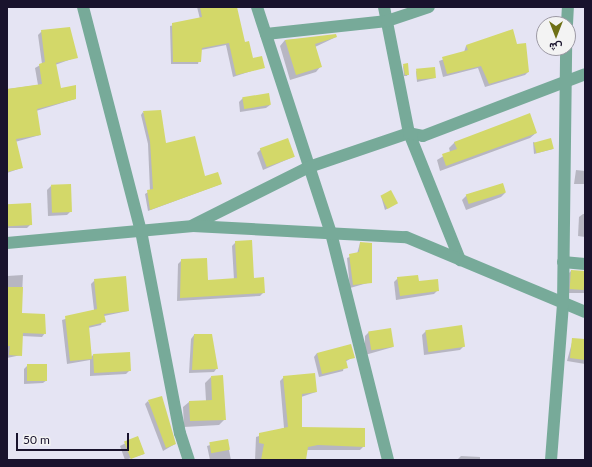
<!DOCTYPE html>
<meta charset="utf-8">
<style>
body{margin:0}
#map{position:relative;width:592px;height:467px;overflow:hidden;background:#e5e4f3;font-family:Lato,Vazirmatn,sans-serif}
div>[style]{position:absolute}
.shadow>*{inset:0;background:#0003}
.building>*{inset:0;background:#d3d869;transform-origin:0 0}
.minor>*{height:12px;margin:-6px;padding:0 6px;transform-origin:6px;border-radius:6px;background:#7a9}
span{translate:-50% -50%;white-space:nowrap;text-align:center;line-height:1.15;-webkit-text-stroke:3px #f3f3f3;paint-order:stroke}
.frame{position:absolute;inset:0;border:8px solid #19132d;pointer-events:none}
.north{position:absolute;left:536px;top:16px;width:40px;height:40px;box-sizing:border-box;background:#f3f3f3;border:1px solid #9c99a4;border-radius:50%;rotate:180deg;font-size:11px;font-weight:700;line-height:16px;text-align:center;color:#19132d}
.north::after{content:'';display:block;margin:auto;width:14px;height:18px;background:#6e7015;clip-path:polygon(50% 0,100% 100%,50% 72%,0 100%)}
.scale{position:absolute;left:16px;top:433px;width:113px;height:18px;box-sizing:border-box;border:2px solid #19132d;border-top:0;padding-left:5px;font-size:12px;line-height:14px;white-space:nowrap;color:#19132d;-webkit-text-stroke:3px #f3f3f3;paint-order:stroke}
</style>
<div id="map">
<div class="shadow">
<i style="clip-path:polygon(197px 7px,236px 7px,244px 44px,252px 59px,264px 67px,233px 77px,226px 45px,201px 50px,198px 64px,171px 64px,170px 26px,200px 19px)"></i>
<i style="clip-path:polygon(42px 31px,77px 57px,55px 65px,60px 89px,75px 99px,36px 111px,40px 135px,15px 142px,21px 168px,7px 173px,7px 82px,8px 89px,38px 85px,35px 68px,42px 64px,38px 35px)"></i>
<i style="clip-path:polygon(336px 37px,315px 47px,321px 66px,316px 72px,290px 80px,280px 46px,285px 40px)"></i>
<i style="clip-path:polygon(516px 45px,528px 72px,525px 75px,485px 87px,478px 68px,443px 77px,439px 61px,464px 52px,466px 46px)"></i>
<i style="clip-path:polygon(403px 65px,408px 74px,407px 76px,404px 76px)"></i>
<i style="clip-path:polygon(416px 71px,435px 78px,417px 82px)"></i>
<i style="clip-path:polygon(243px 98px,270px 105px,266px 108px,240px 112px,239px 102px)"></i>
<i style="clip-path:polygon(143px 112px,165px 144px,204px 177px,221px 184px,148px 211px,145px 194px,150px 191px,148px 144px,141px 115px)"></i>
<i style="clip-path:polygon(536px 133px,530px 138px,440px 171px,437px 160px,450px 152px,449px 148px,455px 142px)"></i>
<i style="clip-path:polygon(533px 142px,553px 149px,534px 154px)"></i>
<i style="clip-path:polygon(261px 149px,293px 157px,263px 170px,257px 153px)"></i>
<i style="clip-path:polygon(576px 170px,585px 171px,585px 184px,574px 184px)"></i>
<i style="clip-path:polygon(502px 184px,505px 193px,501px 197px,466px 210px,462px 200px,466px 196px)"></i>
<i style="clip-path:polygon(51px 186px,71px 211px,67px 215px,48px 216px,47px 190px)"></i>
<i style="clip-path:polygon(381px 196px,397px 203px,385px 210px)"></i>
<i style="clip-path:polygon(7px 205px,31px 224px,27px 228px,7px 228px)"></i>
<i style="clip-path:polygon(583px 214px,585px 214px,585px 237px,578px 236px,579px 217px)"></i>
<i style="clip-path:polygon(236px 242px,253px 279px,264px 292px,260px 296px,177px 301px,178px 264px,182px 260px,207px 281px,234px 280px,232px 246px)"></i>
<i style="clip-path:polygon(360px 243px,371px 282px,350px 288px,347px 258px,357px 254px)"></i>
<i style="clip-path:polygon(571px 271px,585px 272px,585px 293px,566px 293px,566px 276px)"></i>
<i style="clip-path:polygon(23px 275px,21px 314px,45px 333px,42px 337px,22px 336px,21px 355px,7px 358px,7px 276px)"></i>
<i style="clip-path:polygon(398px 278px,418px 282px,438px 290px,434px 294px,396px 300px,394px 282px)"></i>
<i style="clip-path:polygon(95px 280px,128px 311px,104px 316px,101px 325px,88px 328px,91px 357px,93px 355px,130px 370px,126px 374px,90px 376px,90px 360px,67px 364px,62px 320px,94px 310px,91px 284px)"></i>
<i style="clip-path:polygon(426px 331px,464px 346px,460px 350px,424px 355px,422px 335px)"></i>
<i style="clip-path:polygon(369px 332px,393px 347px,365px 355px,365px 336px)"></i>
<i style="clip-path:polygon(194px 335px,217px 368px,214px 372px,189px 373px,191px 339px)"></i>
<i style="clip-path:polygon(573px 339px,585px 340px,585px 364px,567px 361px)"></i>
<i style="clip-path:polygon(317px 353px,353px 357px,345px 362px,343px 371px,319px 377px,314px 357px)"></i>
<i style="clip-path:polygon(28px 365px,47px 380px,43px 383px,24px 384px,24px 369px)"></i>
<i style="clip-path:polygon(211px 377px,225px 419px,219px 425px,184px 427px,183px 407px,189px 402px,206px 401px,205px 383px)"></i>
<i style="clip-path:polygon(284px 377px,316px 392px,301px 397px,301px 428px,364px 446px,360px 450px,306px 450px,306px 460px,255px 460px,256px 437px,284px 428px,280px 381px)"></i>
<i style="clip-path:polygon(148px 401px,175px 444px,163px 451px,145px 404px)"></i>
<i style="clip-path:polygon(138px 437px,144px 454px,125px 460px,120px 446px)"></i>
<i style="clip-path:polygon(227px 440px,231px 460px,210px 460px,207px 446px)"></i>
<i style="clip-path:polygon(461px 456px,480px 457px,480px 460px,457px 460px)"></i>
</div>
<div class="building">
<i style="clip-path:polygon(200px 7px,237px 7px,245px 42px,249px 41px,253px 58px,262px 56px,265px 68px,236px 75px,229px 43px,202px 48px,201px 62px,173px 62px,172px 23px,202px 17px)"></i>
<i style="clip-path:polygon(70px 27px,78px 58px,56px 63px,61px 88px,76px 85px,76px 99px,37px 109px,41px 135px,16px 139px,23px 168px,7px 172px,7px 89px,42px 84px,39px 64px,45px 62px,41px 30px)"></i>
<i style="clip-path:polygon(513px 29px,517px 44px,526px 43px,529px 72px,489px 84px,481px 66px,447px 74px,442px 57px,468px 50px,466px 45px)"></i>
<i style="clip-path:polygon(336px 34px,337px 37px,315px 44px,322px 67px,296px 75px,285px 40px)"></i>
<i style="clip-path:polygon(408px 63px,409px 75px,405px 75px,403px 64px)"></i>
<i style="left:435px;top:67px;width:11px;height:19px;rotate:85deg"></i>
<i style="left:269px;top:93px;width:12px;height:27px;rotate:81deg"></i>
<i style="clip-path:polygon(161px 110px,166px 143px,195px 136px,205px 176px,218px 172px,222px 184px,150px 210px,147px 190px,153px 189px,150px 141px,143px 111px)"></i>
<i style="clip-path:polygon(530px 113px,537px 133px,446px 166px,442px 154px,457px 149px,454px 142px)"></i>
<i style="left:288px;top:138px;width:20px;height:30px;rotate:70deg"></i>
<i style="left:551px;top:138px;width:11px;height:18px;rotate:75deg"></i>
<i style="left:503px;top:183px;width:10px;height:39px;rotate:73deg"></i>
<i style="left:71px;top:184px;width:28px;height:20px;rotate:88deg"></i>
<i style="left:391px;top:190px;width:15px;height:12px;rotate:62deg"></i>
<i style="left:31px;top:203px;width:22px;height:24px;rotate:87deg"></i>
<i style="clip-path:polygon(252px 240px,254px 278px,264px 277px,265px 293px,180px 298px,181px 259px,207px 258px,208px 280px,237px 278px,235px 241px)"></i>
<i style="clip-path:polygon(360px 242px,372px 243px,372px 283px,353px 285px,349px 254px,359px 252px)"></i>
<i style="left:571px;top:270px;width:14px;height:19px;rotate:4deg"></i>
<i style="clip-path:polygon(418px 275px,419px 281px,438px 279px,439px 291px,400px 296px,397px 277px)"></i>
<i style="clip-path:polygon(126px 276px,129px 311px,104px 314px,106px 322px,89px 326px,92px 359px,70px 361px,65px 316px,97px 309px,94px 279px)"></i>
<i style="clip-path:polygon(7px 287px,23px 287px,22px 313px,45px 314px,46px 334px,23px 333px,22px 356px,9px 355px,10px 346px,7px 346px)"></i>
<i style="left:462px;top:325px;width:22px;height:37px;rotate:82deg"></i>
<i style="left:391px;top:328px;width:19px;height:23px;rotate:81deg"></i>
<i style="clip-path:polygon(194px 334px,212px 334px,218px 369px,192px 370px)"></i>
<i style="clip-path:polygon(572px 338px,585px 339px,585px 360px,570px 358px)"></i>
<i style="clip-path:polygon(351px 344px,355px 358px,346px 360px,348px 368px,322px 374px,317px 353px)"></i>
<i style="left:130px;top:352px;width:19px;height:37px;rotate:87deg"></i>
<i style="left:27px;top:364px;width:20px;height:17px"></i>
<i style="clip-path:polygon(315px 373px,317px 392px,302px 394px,302px 427px,365px 428px,365px 447px,318px 445px,308px 447px,306px 460px,261px 460px,264px 444px,259px 443px,259px 433px,288px 427px,283px 376px)"></i>
<i style="clip-path:polygon(223px 375px,226px 420px,190px 421px,189px 401px,212px 400px,211px 376px)"></i>
<i style="clip-path:polygon(162px 396px,176px 444px,166px 448px,148px 400px)"></i>
<i style="left:138px;top:436px;width:19px;height:15px;rotate:69deg"></i>
<i style="left:228px;top:439px;width:11px;height:19px;rotate:80deg"></i>
</div>
<div class="minor">
<i style="left:83px;top:7px;width:231px;rotate:75.5deg"></i>
<i style="left:141px;top:231px;width:206px;rotate:79.1deg"></i>
<i style="left:180px;top:433px;width:28px;rotate:72deg"></i>
<i style="left:257px;top:7px;width:238px;rotate:71.9deg"></i>
<i style="left:331px;top:233px;width:234px;rotate:75.9deg"></i>
<i style="left:384px;top:7px;width:128px;rotate:78.8deg"></i>
<i style="left:409px;top:133px;width:137px;rotate:68.1deg"></i>
<i style="left:567px;top:24px;width:17px;rotate:-87deg"></i>
<i style="left:266px;top:34px;width:122px;rotate:-6.1deg"></i>
<i style="left:387px;top:21px;width:44px;rotate:-18.4deg"></i>
<i style="left:193px;top:225px;width:130px;rotate:-26.6deg"></i>
<i style="left:309px;top:167px;width:106px;rotate:-18.8deg"></i>
<i style="left:409px;top:133px;width:14px;rotate:12deg"></i>
<i style="left:423px;top:136px;width:173px;rotate:-20.9deg"></i>
<i style="left:7px;top:243px;width:187px;rotate:-5.2deg"></i>
<i style="left:193px;top:226px;width:213px;rotate:3deg"></i>
<i style="left:406px;top:237px;width:194px;rotate:22.7deg"></i>
<i style="left:563px;top:262px;width:22px;rotate:5deg"></i>
<i style="left:551px;top:460px;width:155px;rotate:-85.6deg"></i>
<i style="left:563px;top:305px;width:257px;rotate:-89.3deg"></i>
</div>
<div class="frame"></div>
<div class="north">ش</div>
<div class="scale">50 m</div>
</div>
